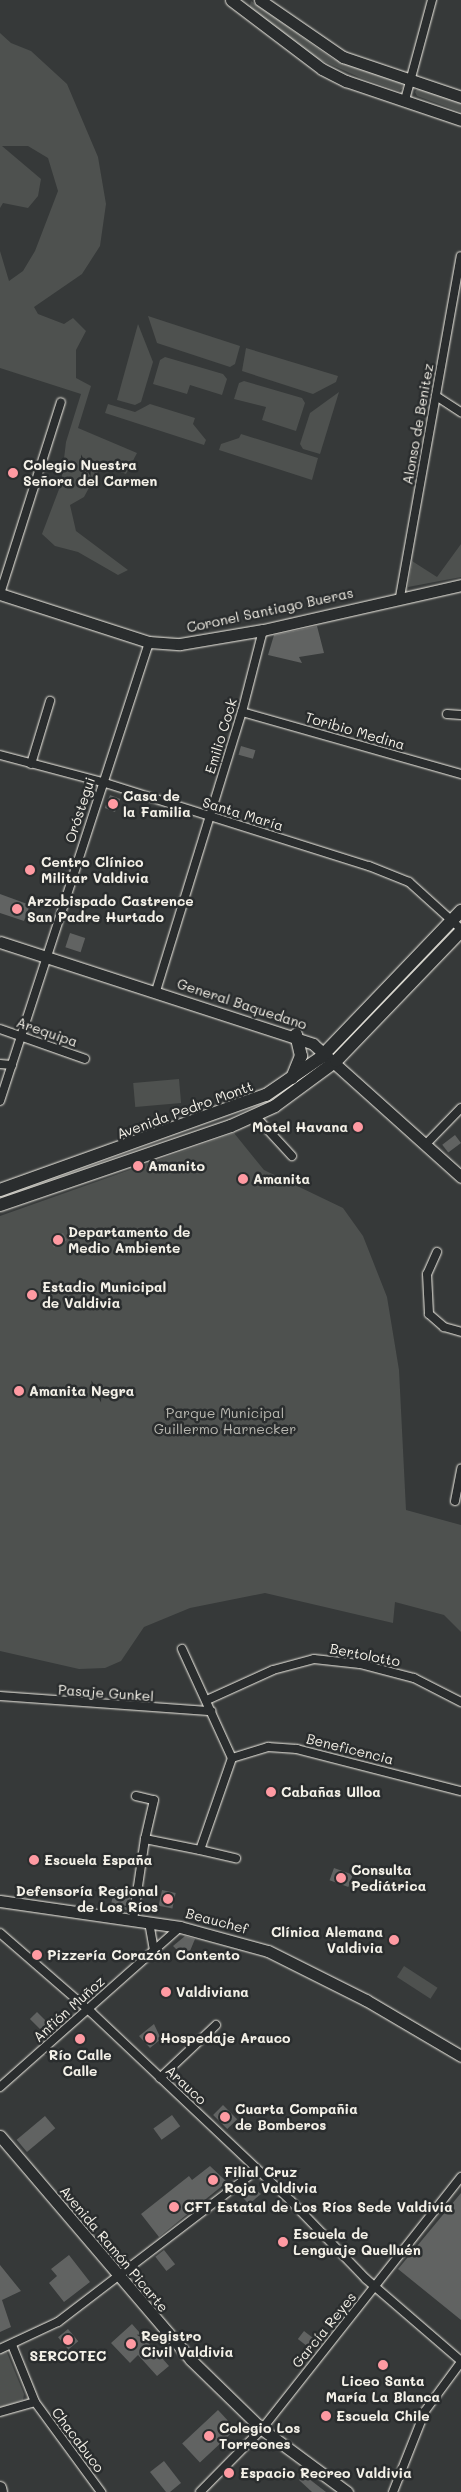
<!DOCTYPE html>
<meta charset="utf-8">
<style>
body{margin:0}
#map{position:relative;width:461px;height:2492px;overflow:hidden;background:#363939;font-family:Mali,sans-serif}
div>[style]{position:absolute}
.green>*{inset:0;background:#4e514f;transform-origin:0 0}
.building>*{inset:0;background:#616362;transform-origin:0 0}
.roads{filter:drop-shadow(0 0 1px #f4f1e8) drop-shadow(0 0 1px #f4f1e8)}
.street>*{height:8px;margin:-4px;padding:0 4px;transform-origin:4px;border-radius:4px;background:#2a2d2e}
.secondary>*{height:11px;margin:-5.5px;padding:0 5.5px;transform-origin:5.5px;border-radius:5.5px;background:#2a2d2e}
.primary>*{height:12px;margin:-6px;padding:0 6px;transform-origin:6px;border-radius:6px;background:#2a2d2e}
.dots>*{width:14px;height:14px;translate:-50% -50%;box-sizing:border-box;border:2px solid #2a2d2e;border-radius:50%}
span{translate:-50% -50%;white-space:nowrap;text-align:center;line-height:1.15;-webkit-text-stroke:5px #2a2d2e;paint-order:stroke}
.street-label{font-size:14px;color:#f4f1e8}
.poi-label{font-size:14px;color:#f4f1e8;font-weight:700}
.left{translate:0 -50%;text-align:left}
.right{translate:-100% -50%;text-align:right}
.park-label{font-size:14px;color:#bab9b2}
</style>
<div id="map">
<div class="green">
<i style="clip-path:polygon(251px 1px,333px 59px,402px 81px,403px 88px,399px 91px,361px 78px,307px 54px,249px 9px)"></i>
<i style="clip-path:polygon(0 33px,11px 43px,31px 51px,67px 84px,98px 157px,106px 204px,100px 246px,82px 274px,34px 307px,38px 314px,64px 324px,73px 318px,86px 331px,76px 350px,76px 378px,91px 386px,78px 428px,137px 453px,126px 474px,107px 467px,97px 473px,84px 497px,70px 505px,76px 531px,128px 570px,118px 575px,78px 552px,55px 546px,42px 534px,61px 484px,66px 442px,81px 394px,0 368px,0 251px,9px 281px,23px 271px,35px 251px,58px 191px,48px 158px,28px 146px,2px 146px,41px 179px,38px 196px,28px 208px,3px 203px,0 208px)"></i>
<i style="clip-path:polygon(420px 86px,461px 100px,461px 112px,417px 96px,415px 92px)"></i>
<i style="clip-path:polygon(148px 316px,240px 346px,235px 364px,230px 367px,157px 343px)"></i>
<i style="clip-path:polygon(138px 324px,153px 362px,141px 402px,135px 405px,117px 400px)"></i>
<i style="clip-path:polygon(246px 348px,338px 376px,336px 382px,313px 394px,242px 371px)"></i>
<i style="clip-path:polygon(165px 357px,223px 374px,227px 379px,222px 395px,190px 385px,187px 394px,153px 384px,160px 360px)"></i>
<i style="clip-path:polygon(244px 381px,302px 398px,305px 403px,296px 431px,262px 420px,266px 407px,234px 399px,239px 383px)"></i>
<i style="clip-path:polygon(339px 392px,320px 454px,303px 449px,300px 444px,310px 413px)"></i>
<i style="clip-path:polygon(108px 404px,135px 412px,150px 404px,195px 418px,193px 424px,206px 440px,204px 445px,105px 413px)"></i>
<i style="clip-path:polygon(241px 434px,318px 458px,312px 480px,219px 450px,221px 444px,239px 438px)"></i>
<i style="clip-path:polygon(461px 544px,461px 577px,408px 587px,412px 561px,437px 577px)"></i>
<i style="left:179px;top:1079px;width:24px;height:46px;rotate:85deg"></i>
<i style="clip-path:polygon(234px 1133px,264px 1170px,343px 1208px,363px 1236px,387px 1297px,399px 1370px,406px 1510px,461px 1525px,461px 1632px,444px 1615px,395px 1602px,393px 1623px,265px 1593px,190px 1608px,144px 1627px,121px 1661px,105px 1668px,79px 1669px,0 1651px,0 1216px)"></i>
<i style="left:404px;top:1966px;width:40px;height:13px;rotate:33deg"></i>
<i style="clip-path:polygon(6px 2350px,24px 2394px,23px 2400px,0 2408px,0 2352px)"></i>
</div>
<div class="building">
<i style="clip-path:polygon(317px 626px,324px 653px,299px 657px,302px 663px,268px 655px,274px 635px)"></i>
<i style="left:241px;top:746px;width:15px;height:9px;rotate:16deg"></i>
<i style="left:110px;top:795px;width:11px;height:14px;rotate:22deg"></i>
<i style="clip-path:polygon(0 894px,30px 905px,24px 921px,0 913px)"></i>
<i style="left:70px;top:933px;width:16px;height:15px;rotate:18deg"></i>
<i style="left:455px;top:1135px;width:10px;height:16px;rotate:53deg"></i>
<i style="left:63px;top:1233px;width:8px;height:15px;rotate:60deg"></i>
<i style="left:334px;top:1868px;width:20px;height:13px;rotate:20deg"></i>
<i style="left:115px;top:1887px;width:17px;height:20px;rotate:13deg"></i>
<i style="left:162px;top:1890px;width:14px;height:16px;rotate:12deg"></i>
<i style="clip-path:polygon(185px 1936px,195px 1939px,190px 1951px,182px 1955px,173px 1946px)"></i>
<i style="left:37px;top:2012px;width:17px;height:10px;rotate:45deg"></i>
<i style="clip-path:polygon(154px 2024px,161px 2039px,150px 2048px,139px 2036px)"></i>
<i style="left:223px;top:2105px;width:20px;height:14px;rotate:45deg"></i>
<i style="left:172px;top:2115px;width:14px;height:23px;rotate:54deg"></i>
<i style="left:45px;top:2116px;width:16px;height:37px;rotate:50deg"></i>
<i style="clip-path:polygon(210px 2166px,227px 2182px,159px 2237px,141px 2214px,189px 2176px,192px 2180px)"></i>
<i style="clip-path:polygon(251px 2186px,261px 2194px,249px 2204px,240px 2195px)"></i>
<i style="clip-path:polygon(461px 2193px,461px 2320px,398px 2269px)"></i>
<i style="left:164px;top:2250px;width:18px;height:11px;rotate:52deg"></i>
<i style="clip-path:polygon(69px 2255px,90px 2282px,64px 2302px,49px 2283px,57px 2276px,51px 2269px)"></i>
<i style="clip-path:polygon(0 2265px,21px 2291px,2px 2300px,11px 2327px,0 2332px)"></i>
<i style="clip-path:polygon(132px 2324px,169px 2366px,157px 2376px,138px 2355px,130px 2363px,111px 2343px)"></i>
<i style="left:68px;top:2329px;width:16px;height:13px;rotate:50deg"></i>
<i style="left:304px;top:2331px;width:16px;height:10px;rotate:38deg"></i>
<i style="left:218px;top:2410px;width:26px;height:49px;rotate:47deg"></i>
<i style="clip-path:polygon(164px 2461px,181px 2483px,170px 2492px,166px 2492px,150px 2472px)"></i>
<i style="clip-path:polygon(304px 2475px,326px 2492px,312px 2492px,299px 2480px)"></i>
</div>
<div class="roads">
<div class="street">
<i style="left:405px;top:100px;width:104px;rotate:-74.9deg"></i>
<i style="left:436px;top:396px;width:30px;rotate:33deg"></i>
<i style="left:0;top:594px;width:201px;rotate:-72.4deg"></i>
<i style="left:400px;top:597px;width:346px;rotate:-79.9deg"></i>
<i style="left:242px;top:712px;width:228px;rotate:15.8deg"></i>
<i style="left:447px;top:714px;width:14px;rotate:4deg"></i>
<i style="left:0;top:755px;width:106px;rotate:14.8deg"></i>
<i style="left:102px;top:782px;width:280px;rotate:17.5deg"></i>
<i style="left:369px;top:866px;width:43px;rotate:21.8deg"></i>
<i style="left:409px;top:882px;width:70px;rotate:42.1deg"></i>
<i style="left:31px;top:764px;width:66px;rotate:-73.2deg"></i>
<i style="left:156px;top:991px;width:292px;rotate:-72.9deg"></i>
<i style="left:242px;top:712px;width:85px;rotate:-75.6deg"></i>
<i style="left:0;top:1029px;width:90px;rotate:19.4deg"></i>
<i style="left:0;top:1064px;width:12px;rotate:5deg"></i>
<i style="left:0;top:1101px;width:483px;rotate:-72deg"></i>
<i style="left:256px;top:1117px;width:53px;rotate:47.3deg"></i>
<i style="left:426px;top:1144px;width:50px;rotate:-45.8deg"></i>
<i style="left:437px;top:1252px;width:24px;rotate:114deg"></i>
<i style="left:427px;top:1274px;width:40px;rotate:87.1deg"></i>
<i style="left:429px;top:1314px;width:20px;rotate:41deg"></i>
<i style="left:444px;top:1327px;width:18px;rotate:16deg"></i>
<i style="left:455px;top:1501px;width:33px;rotate:-79deg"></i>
<i style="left:182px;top:1649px;width:120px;rotate:65.4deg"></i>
<i style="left:0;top:1696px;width:212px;rotate:4.1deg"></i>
<i style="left:207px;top:1700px;width:72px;rotate:-24.4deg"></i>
<i style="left:273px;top:1670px;width:42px;rotate:-15deg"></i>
<i style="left:314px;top:1659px;width:46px;rotate:6.2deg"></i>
<i style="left:360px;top:1664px;width:56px;rotate:14.5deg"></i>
<i style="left:414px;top:1678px;width:53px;rotate:27.1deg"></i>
<i style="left:136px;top:1796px;width:18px;rotate:13deg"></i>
<i style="left:154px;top:1800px;width:40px;rotate:103deg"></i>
<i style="left:200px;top:1850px;width:37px;rotate:13deg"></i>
<i style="left:133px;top:1920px;width:82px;rotate:-81.6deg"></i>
<i style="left:145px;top:1839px;width:56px;rotate:11.3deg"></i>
<i style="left:200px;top:1850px;width:97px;rotate:-70.8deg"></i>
<i style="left:232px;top:1758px;width:38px;rotate:-17deg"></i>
<i style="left:268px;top:1747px;width:29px;rotate:4deg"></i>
<i style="left:297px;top:1749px;width:169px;rotate:14.4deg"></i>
<i style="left:149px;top:1922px;width:28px;rotate:80deg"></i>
<i style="left:0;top:1933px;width:121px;rotate:41deg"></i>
<i style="left:91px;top:2012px;width:275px;rotate:43.4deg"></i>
<i style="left:291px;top:2201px;width:108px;rotate:46.1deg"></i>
<i style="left:366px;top:2279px;width:125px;rotate:40.8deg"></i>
<i style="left:160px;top:2078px;width:77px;rotate:-43.4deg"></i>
<i style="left:0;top:2087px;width:241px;rotate:-41.6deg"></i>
<i style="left:12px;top:2345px;width:61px;rotate:68deg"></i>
<i style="left:35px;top:2402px;width:112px;rotate:53.7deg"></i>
<i style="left:0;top:2349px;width:64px;rotate:-25deg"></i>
<i style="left:58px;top:2322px;width:250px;rotate:-37.4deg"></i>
<i style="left:0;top:2412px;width:36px;rotate:-16deg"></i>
<i style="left:200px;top:2492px;width:88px;rotate:-45.5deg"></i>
<i style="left:262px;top:2429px;width:321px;rotate:-51.7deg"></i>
<i style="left:393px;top:2492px;width:87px;rotate:-68.4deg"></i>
<i style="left:425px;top:2411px;width:61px;rotate:-53.7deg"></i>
</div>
<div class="secondary">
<i style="left:231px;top:0;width:114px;rotate:37.2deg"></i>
<i style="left:322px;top:69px;width:27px;rotate:27deg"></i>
<i style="left:346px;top:81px;width:121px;rotate:18.7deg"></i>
<i style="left:260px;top:0;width:101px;rotate:34.5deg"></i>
<i style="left:343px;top:57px;width:125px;rotate:18.7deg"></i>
<i style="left:0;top:594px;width:157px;rotate:17.9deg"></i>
<i style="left:149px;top:642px;width:31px;rotate:4deg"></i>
<i style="left:180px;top:644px;width:84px;rotate:-9.6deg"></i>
<i style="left:263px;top:630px;width:203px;rotate:-12.8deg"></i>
<i style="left:0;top:942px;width:329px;rotate:18deg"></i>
<i style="left:313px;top:1044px;width:199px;rotate:41.9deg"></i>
<i style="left:0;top:1901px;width:182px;rotate:8.2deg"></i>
<i style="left:180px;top:1927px;width:91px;rotate:15.3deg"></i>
<i style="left:268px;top:1951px;width:110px;rotate:26.6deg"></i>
<i style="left:366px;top:2000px;width:110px;rotate:30.5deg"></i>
<i style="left:0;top:2136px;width:294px;rotate:49.5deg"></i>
<i style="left:191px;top:2360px;width:99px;rotate:44.2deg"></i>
<i style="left:262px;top:2429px;width:106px;rotate:36.5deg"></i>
</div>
<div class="primary">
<i style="left:292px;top:1078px;width:24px;rotate:-68deg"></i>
<i style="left:301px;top:1056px;width:22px;rotate:-103deg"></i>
<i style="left:0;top:1190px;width:282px;rotate:-19.7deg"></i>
<i style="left:266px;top:1095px;width:65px;rotate:-34.4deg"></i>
<i style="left:320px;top:1058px;width:204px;rotate:-46.2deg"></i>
<i style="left:0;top:1205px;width:244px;rotate:-18.9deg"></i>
<i style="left:231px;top:1126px;width:48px;rotate:-24.4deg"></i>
<i style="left:275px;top:1106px;width:76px;rotate:-36.4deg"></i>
<i style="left:336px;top:1061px;width:180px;rotate:-46.1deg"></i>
<i style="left:0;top:2488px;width:4px;rotate:76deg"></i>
</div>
</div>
<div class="dots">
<i style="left:13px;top:473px;background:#ff9aa2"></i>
<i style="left:113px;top:804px;background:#ff9aa2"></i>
<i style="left:30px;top:870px;background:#ff9aa2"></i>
<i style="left:17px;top:909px;background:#ff9aa2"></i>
<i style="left:358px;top:1127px;background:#ff9aa2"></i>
<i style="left:138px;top:1166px;background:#ff9aa2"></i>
<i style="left:243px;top:1179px;background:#ff9aa2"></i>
<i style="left:58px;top:1240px;background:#ff9aa2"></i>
<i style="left:32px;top:1295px;background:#ff9aa2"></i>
<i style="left:19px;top:1391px;background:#ff9aa2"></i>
<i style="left:271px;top:1792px;background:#ff9aa2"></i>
<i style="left:34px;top:1860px;background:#ff9aa2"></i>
<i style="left:341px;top:1878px;background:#ff9aa2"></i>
<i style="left:168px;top:1899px;background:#ff9aa2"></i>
<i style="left:394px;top:1940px;background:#ff9aa2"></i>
<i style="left:37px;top:1955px;background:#ff9aa2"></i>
<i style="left:166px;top:1992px;background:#ff9aa2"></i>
<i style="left:150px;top:2038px;background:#ff9aa2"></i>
<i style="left:80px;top:2039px;background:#ff9aa2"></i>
<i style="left:225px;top:2117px;background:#ff9aa2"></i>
<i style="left:213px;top:2180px;background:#ff9aa2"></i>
<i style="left:174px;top:2207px;background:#ff9aa2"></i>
<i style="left:283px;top:2242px;background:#ff9aa2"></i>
<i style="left:68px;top:2340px;background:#ff9aa2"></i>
<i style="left:131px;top:2344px;background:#ff9aa2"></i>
<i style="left:383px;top:2365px;background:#ff9aa2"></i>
<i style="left:326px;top:2416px;background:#ff9aa2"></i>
<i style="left:209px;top:2436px;background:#ff9aa2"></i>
<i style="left:229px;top:2473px;background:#ff9aa2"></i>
</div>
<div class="street-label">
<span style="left:418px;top:424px;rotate:-80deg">Alonso de Benitez</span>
<span style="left:270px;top:610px;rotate:-12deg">Coronel Santiago Bueras</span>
<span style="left:355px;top:731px;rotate:16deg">Toribio Medina</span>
<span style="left:221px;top:736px;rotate:-73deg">Emilio Cock</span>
<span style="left:80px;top:810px;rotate:-72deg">Oróstegui</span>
<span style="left:243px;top:814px;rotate:17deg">Santa María</span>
<span style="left:242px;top:1004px;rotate:18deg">General Baquedano</span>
<span style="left:47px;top:1032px;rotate:19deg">Arequipa</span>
<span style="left:185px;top:1110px;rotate:-20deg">Avenida Pedro Montt</span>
<span style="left:365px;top:1655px;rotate:11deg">Bertolotto</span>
<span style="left:106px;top:1693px;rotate:4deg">Pasaje Gunkel</span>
<span style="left:350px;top:1749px;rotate:14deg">Beneficencia</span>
<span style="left:217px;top:1921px;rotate:15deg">Beauchef</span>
<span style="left:69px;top:2009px;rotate:-42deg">Anfión Muñoz</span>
<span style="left:186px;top:2085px;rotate:43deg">Arauco</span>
<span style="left:114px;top:2249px;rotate:50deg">Avenida Ramón Picarte</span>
<span style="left:324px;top:2330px;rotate:-51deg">García Reyes</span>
<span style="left:78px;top:2440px;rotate:53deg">Chacabuco</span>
</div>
<div class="poi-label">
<span class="left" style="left:23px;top:473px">Colegio Nuestra<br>Señora del Carmen</span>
<span class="left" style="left:123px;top:804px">Casa de<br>la Familia</span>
<span class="left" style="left:41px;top:870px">Centro Clínico<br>Militar Valdivia</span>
<span class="left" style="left:27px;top:909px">Arzobispado Castrence<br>San Padre Hurtado</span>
<span class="right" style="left:348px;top:1127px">Motel Havana</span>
<span class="left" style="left:148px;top:1166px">Amanito</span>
<span class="left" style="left:253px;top:1179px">Amanita</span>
<span class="left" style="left:68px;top:1240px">Departamento de<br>Medio Ambiente</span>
<span class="left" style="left:42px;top:1295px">Estadio Municipal<br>de Valdivia</span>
<span class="left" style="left:29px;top:1391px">Amanita Negra</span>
<span class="left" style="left:281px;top:1792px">Cabañas Ulloa</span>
<span class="left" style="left:44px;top:1860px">Escuela España</span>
<span class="left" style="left:351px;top:1878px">Consulta<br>Pediátrica</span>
<span class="right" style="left:158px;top:1899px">Defensoría Regional<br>de Los Ríos</span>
<span class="right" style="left:383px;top:1940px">Clínica Alemana<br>Valdivia</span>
<span class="left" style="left:47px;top:1955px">Pizzería Corazón Contento</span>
<span class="left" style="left:176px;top:1992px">Valdiviana</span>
<span class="left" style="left:160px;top:2038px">Hospedaje Arauco</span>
<span style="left:80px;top:2063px">Río Calle<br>Calle</span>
<span class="left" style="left:235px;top:2117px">Cuarta Compañia<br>de Bomberos</span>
<span class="left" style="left:224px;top:2180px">Filial Cruz<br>Roja Valdivia</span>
<span class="left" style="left:184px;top:2207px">CFT Estatal de Los Ríos Sede Valdivia</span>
<span class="left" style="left:293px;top:2242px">Escuela de<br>Lenguaje Quelluén</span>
<span class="left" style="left:141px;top:2344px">Registro<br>Civil Valdivia</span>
<span style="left:68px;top:2356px">SERCOTEC</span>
<span style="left:383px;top:2389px">Liceo Santa<br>María La Blanca</span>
<span class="left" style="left:336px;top:2416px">Escuela Chile</span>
<span class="left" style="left:219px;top:2436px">Colegio Los<br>Torreones</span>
<span class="left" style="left:240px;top:2473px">Espacio Recreo Valdivia</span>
</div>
<div class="park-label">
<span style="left:225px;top:1421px">Parque Municipal<br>Guillermo Harnecker</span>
</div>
</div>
